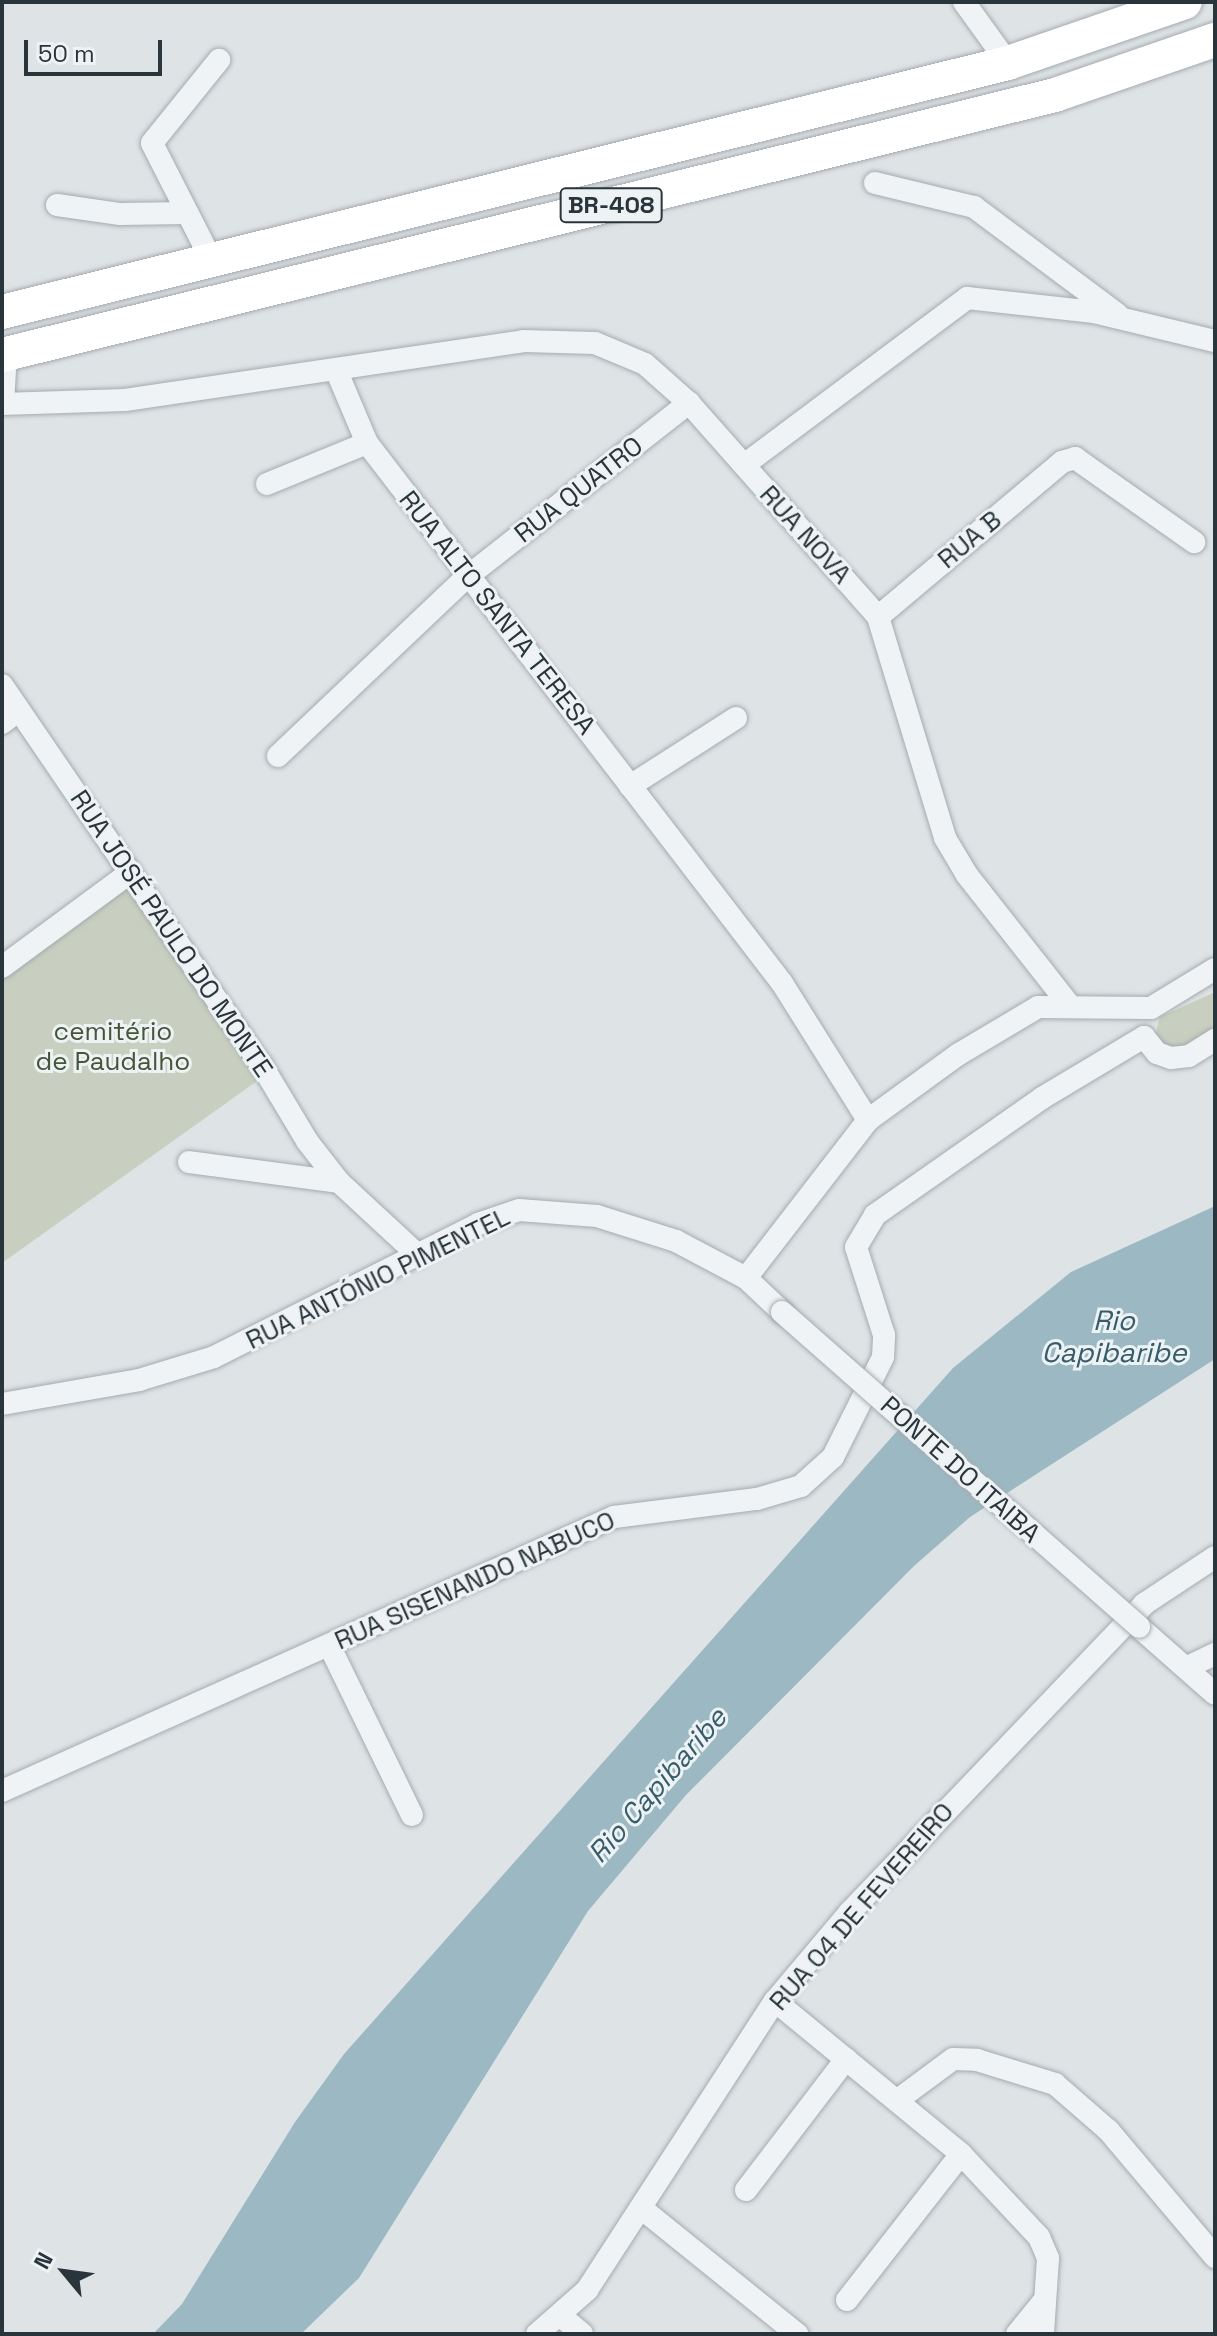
<!DOCTYPE html>
<meta charset="utf-8">
<style>
body{margin:0}
#map{position:relative;width:1217px;height:2336px;overflow:hidden;background:#dee3e6;font-family:"Space Grotesk",sans-serif}
div>[style]{position:absolute}
.green>*{inset:0;background:#c8cfc0}
.water>*{inset:0;background:#9cb9c3}
.roads{filter:drop-shadow(0 0 2px #a4abaf) drop-shadow(0 0 2px #a4abaf)}
.minor>*{height:22px;margin:-11px;padding:0 11px;transform-origin:11px;border-radius:11px;background:#f0f3f5}
.highway>*{height:34px;margin:-17px;padding:0 17px;transform-origin:17px;border-radius:17px;background:#fff}
.bridges{filter:drop-shadow(0 0 2px #a4abaf) drop-shadow(0 0 2px #a4abaf)}
.minor-bridge>*{height:22px;margin:-11px;padding:0 11px;transform-origin:11px;border-radius:11px;background:#f0f3f5}
span{translate:-50% -50%;white-space:nowrap;text-align:center;line-height:1.15;-webkit-text-stroke:6px #edf2f4;paint-order:stroke}
.shield-label span{padding:2px 6px;background:#edf2f4;border:2px solid;border-radius:6px;-webkit-text-stroke-width:0}
.shield-label{font-size:24px;color:#29343b;font-weight:700}
.street-label{font-size:26px;color:#29343b}
.park-label{font-size:26px;color:#455638}
.water-label{font-size:28px;color:#375c6b;font-style:italic}
.frame{position:absolute;inset:0;border:4px solid #29343b;pointer-events:none}
.north{position:absolute;left:24px;top:2232px;width:80px;height:80px;-webkit-text-stroke:6px #edf2f4;paint-order:stroke;rotate:299deg;font-size:22px;font-weight:700;line-height:32px;text-align:center;color:#29343b}
.north::after{content:'';display:block;margin:auto;width:28px;height:36px;background:#29343b;clip-path:polygon(50% 0,100% 100%,50% 72%,0 100%)}
.scale{position:absolute;left:24px;top:40px;width:138px;height:36px;box-sizing:border-box;border:4px solid #29343b;border-top:0;padding-left:10px;font-size:24px;line-height:28px;white-space:nowrap;color:#29343b;-webkit-text-stroke:6px #edf2f4;paint-order:stroke}
</style>
<div id="map">
<div class="green">
<i style="clip-path:polygon(131px 874px,267px 1074px,2px 1263px,2px 969px)"></i>
<i style="clip-path:polygon(1215px 992px,1215px 1037px,1174px 1050px,1155px 1037px,1160px 1017px)"></i>
</div>
<div class="water">
<i style="clip-path:polygon(1215px 1206px,1215px 1359px,970px 1517px,914px 1566px,686px 1795px,588px 1911px,359px 2278px,301px 2334px,153px 2334px,182px 2304px,295px 2122px,344px 2054px,953px 1368px,1071px 1272px)"></i>
</div>
<div class="roads">
<div class="minor">
<i style="left:964px;top:2px;width:75px;rotate:54.2deg"></i>
<i style="left:875px;top:183px;width:102px;rotate:13.6deg"></i>
<i style="left:974px;top:207px;width:179px;rotate:36.8deg"></i>
<i style="left:57px;top:205px;width:64px;rotate:8.1deg"></i>
<i style="left:120px;top:214px;width:67px;rotate:-0.9deg"></i>
<i style="left:212px;top:261px;width:132px;rotate:-117deg"></i>
<i style="left:152px;top:143px;width:107px;rotate:-51.1deg"></i>
<i style="left:337px;top:372px;width:77px;rotate:67.1deg"></i>
<i style="left:367px;top:443px;width:681px;rotate:52.46deg"></i>
<i style="left:782px;top:983px;width:162px;rotate:57.9deg"></i>
<i style="left:3px;top:403px;width:49px;rotate:-86.5deg"></i>
<i style="left:2px;top:404px;width:123px;rotate:-1.9deg"></i>
<i style="left:125px;top:400px;width:402px;rotate:-8.4deg"></i>
<i style="left:523px;top:341px;width:72px;rotate:1.6deg"></i>
<i style="left:595px;top:343px;width:54px;rotate:22.8deg"></i>
<i style="left:645px;top:364px;width:59px;rotate:41.6deg"></i>
<i style="left:689px;top:403px;width:286px;rotate:48.5deg"></i>
<i style="left:878px;top:617px;width:231px;rotate:73.1deg"></i>
<i style="left:945px;top:838px;width:43px;rotate:59.3deg"></i>
<i style="left:967px;top:875px;width:167px;rotate:51.8deg"></i>
<i style="left:744px;top:465px;width:279px;rotate:-36.8deg"></i>
<i style="left:967px;top:298px;width:128px;rotate:6.3deg"></i>
<i style="left:1094px;top:312px;width:124px;rotate:13.5deg"></i>
<i style="left:267px;top:484px;width:108px;rotate:-22.3deg"></i>
<i style="left:878px;top:617px;width:241px;rotate:-40.1deg"></i>
<i style="left:1062px;top:462px;width:14px;rotate:-17deg"></i>
<i style="left:1075px;top:458px;width:146px;rotate:35.2deg"></i>
<i style="left:2px;top:685px;width:459px;rotate:55.7deg"></i>
<i style="left:261px;top:1064px;width:90px;rotate:59.1deg"></i>
<i style="left:307px;top:1141px;width:52px;rotate:52deg"></i>
<i style="left:339px;top:1182px;width:109px;rotate:42.8deg"></i>
<i style="left:2px;top:723px;width:21px;rotate:-37deg"></i>
<i style="left:278px;top:756px;width:262px;rotate:-43.5deg"></i>
<i style="left:468px;top:576px;width:281px;rotate:-38.1deg"></i>
<i style="left:630px;top:786px;width:126px;rotate:-32.7deg"></i>
<i style="left:2px;top:967px;width:160px;rotate:-36.4deg"></i>
<i style="left:189px;top:1162px;width:151px;rotate:7.6deg"></i>
<i style="left:746px;top:1278px;width:200px;rotate:-52.3deg"></i>
<i style="left:868px;top:1120px;width:112px;rotate:-36deg"></i>
<i style="left:959px;top:1054px;width:92px;rotate:-30.7deg"></i>
<i style="left:1038px;top:1007px;width:113px;rotate:0.5deg"></i>
<i style="left:1151px;top:1008px;width:75px;rotate:-31.4deg"></i>
<i style="left:2px;top:1404px;width:139px;rotate:-9.9deg"></i>
<i style="left:139px;top:1380px;width:78px;rotate:-17deg"></i>
<i style="left:214px;top:1357px;width:296px;rotate:-26.7deg"></i>
<i style="left:478px;top:1224px;width:43px;rotate:-18.9deg"></i>
<i style="left:519px;top:1210px;width:78px;rotate:4.4deg"></i>
<i style="left:597px;top:1216px;width:83px;rotate:17.6deg"></i>
<i style="left:676px;top:1241px;width:79px;rotate:27.9deg"></i>
<i style="left:746px;top:1278px;width:50px;rotate:43.4deg"></i>
<i style="left:1139px;top:1627px;width:101px;rotate:41.4deg"></i>
<i style="left:329px;top:1645px;width:189px;rotate:64deg"></i>
<i style="left:1188px;top:1667px;width:30px;rotate:-26deg"></i>
<i style="left:2px;top:1791px;width:671px;rotate:-24.12deg"></i>
<i style="left:614px;top:1517px;width:144px;rotate:-7.2deg"></i>
<i style="left:757px;top:1499px;width:46px;rotate:-16.5deg"></i>
<i style="left:801px;top:1486px;width:43px;rotate:-42.2deg"></i>
<i style="left:833px;top:1457px;width:112px;rotate:-63.4deg"></i>
<i style="left:883px;top:1357px;width:22px;rotate:-87deg"></i>
<i style="left:884px;top:1335px;width:92px;rotate:-107.7deg"></i>
<i style="left:856px;top:1247px;width:37px;rotate:-59deg"></i>
<i style="left:875px;top:1215px;width:204px;rotate:-35deg"></i>
<i style="left:1042px;top:1098px;width:119px;rotate:-30.9deg"></i>
<i style="left:1144px;top:1037px;width:21px;rotate:51deg"></i>
<i style="left:1157px;top:1053px;width:15px;rotate:20deg"></i>
<i style="left:1171px;top:1058px;width:18px;rotate:-6deg"></i>
<i style="left:1189px;top:1056px;width:31px;rotate:-32deg"></i>
<i style="left:775px;top:2001px;width:241px;rotate:39.4deg"></i>
<i style="left:961px;top:2154px;width:114px;rotate:46.8deg"></i>
<i style="left:1039px;top:2237px;width:23px;rotate:67deg"></i>
<i style="left:1048px;top:2258px;width:76px;rotate:93.8deg"></i>
<i style="left:899px;top:2099px;width:67px;rotate:-36.5deg"></i>
<i style="left:953px;top:2059px;width:24px;rotate:2deg"></i>
<i style="left:977px;top:2060px;width:82px;rotate:17.1deg"></i>
<i style="left:1055px;top:2084px;width:72px;rotate:41deg"></i>
<i style="left:1109px;top:2131px;width:165px;rotate:49.9deg"></i>
<i style="left:746px;top:2190px;width:165px;rotate:-52.6deg"></i>
<i style="left:641px;top:2208px;width:201px;rotate:38.9deg"></i>
<i style="left:847px;top:2300px;width:185px;rotate:-52deg"></i>
<i style="left:562px;top:2317px;width:26px;rotate:40deg"></i>
<i style="left:537px;top:2334px;width:67px;rotate:-41.3deg"></i>
<i style="left:587px;top:2290px;width:345px;rotate:-57deg"></i>
<i style="left:775px;top:2001px;width:116px;rotate:-49.9deg"></i>
<i style="left:850px;top:1912px;width:426px;rotate:-46.3deg"></i>
<i style="left:1144px;top:1604px;width:85px;rotate:-33.5deg"></i>
<i style="left:1017px;top:2334px;width:40px;rotate:-51deg"></i>
</div>
<div class="highway">
<i style="left:2px;top:312px;width:1036px;rotate:-13.9deg"></i>
<i style="left:1008px;top:63px;width:187px;rotate:-19deg"></i>
<i style="left:2px;top:355px;width:1085px;rotate:-13.87deg"></i>
<i style="left:1055px;top:95px;width:169px;rotate:-19deg"></i>
</div>
</div>
<div class="bridges">
<div class="minor-bridge">
<i style="left:782px;top:1312px;width:476px;rotate:41.4deg"></i>
</div>
</div>
<div class="shield-label">
<span style="left:611px;top:205px">BR-408</span>
</div>
<div class="street-label">
<span style="left:579px;top:490px;rotate:-38deg">RUA QUATRO</span>
<span style="left:805px;top:535px;rotate:48deg">RUA NOVA</span>
<span style="left:970px;top:540px;rotate:-40deg">RUA B</span>
<span style="left:497px;top:613px;rotate:52deg">RUA ALTO SANTA TERESA</span>
<span style="left:171px;top:934px;rotate:56deg">RUA JOSÉ PAULO DO MONTE</span>
<span style="left:378px;top:1279px;rotate:-26deg">RUA ANTÓNIO PIMENTEL</span>
<span style="left:960px;top:1470px;rotate:42deg">PONTE DO ITAIBA</span>
<span style="left:475px;top:1581px;rotate:-24deg">RUA SISENANDO NABUCO</span>
<span style="left:862px;top:1907px;rotate:-49deg">RUA 04 DE FEVEREIRO</span>
</div>
<div class="park-label">
<span style="left:113px;top:1047px">cemitério<br>de Paudalho</span>
</div>
<div class="water-label">
<span style="left:1114px;top:1336px">Rio<br>Capibaribe</span>
<span style="left:657px;top:1785px;rotate:-49deg">Rio Capibaribe</span>
</div>
<div class="frame"></div>
<div class="north">N</div>
<div class="scale">50 m</div>
</div>
